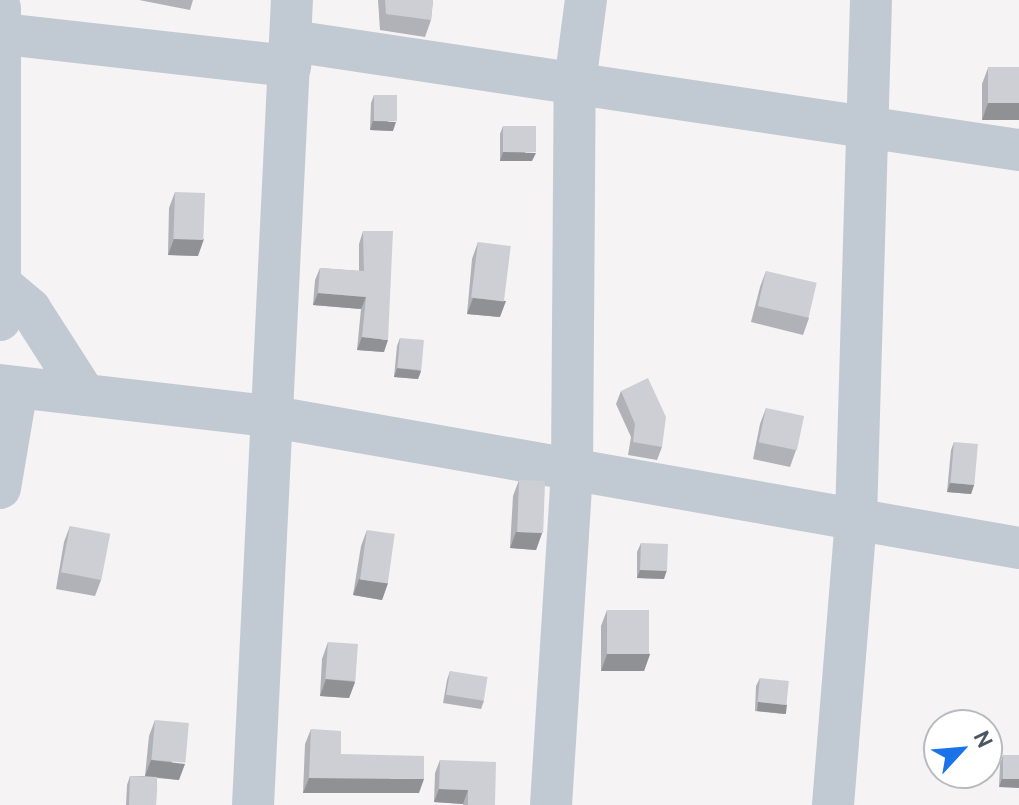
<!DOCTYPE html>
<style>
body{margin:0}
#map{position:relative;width:1019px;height:805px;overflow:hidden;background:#f5f3f3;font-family:Cabin,sans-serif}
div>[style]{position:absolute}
.minor>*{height:42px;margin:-21px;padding:0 21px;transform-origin:21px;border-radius:21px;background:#c1cad2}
.wall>*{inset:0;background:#b0b2b7}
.shaded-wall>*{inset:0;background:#909195;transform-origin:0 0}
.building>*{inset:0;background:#cdcfd5;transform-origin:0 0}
span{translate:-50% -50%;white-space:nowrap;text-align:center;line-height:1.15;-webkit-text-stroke:6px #fff;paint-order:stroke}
.north{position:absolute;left:923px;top:709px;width:80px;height:80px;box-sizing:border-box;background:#fff;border:2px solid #b7bbc0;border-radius:50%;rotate:64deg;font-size:22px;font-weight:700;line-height:32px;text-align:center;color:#4a5661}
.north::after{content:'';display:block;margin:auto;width:28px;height:36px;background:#1a73e8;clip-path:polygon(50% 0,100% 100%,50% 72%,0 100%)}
</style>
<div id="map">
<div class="minor">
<i style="left:0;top:8px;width:312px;rotate:90deg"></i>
<i style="left:4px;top:34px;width:288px;rotate:6.4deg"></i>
<i style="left:292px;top:41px;width:735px;rotate:8.53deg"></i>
<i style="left:4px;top:287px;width:34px;rotate:40deg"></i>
<i style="left:30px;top:309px;width:102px;rotate:57.4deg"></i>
<i style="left:0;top:385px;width:270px;rotate:6.6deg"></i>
<i style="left:268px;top:416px;width:763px;rotate:9.97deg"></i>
<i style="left:0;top:488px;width:101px;rotate:-80.4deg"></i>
<i style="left:253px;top:805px;width:806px;rotate:-87.23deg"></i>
<i style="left:551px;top:805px;width:334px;rotate:-86.4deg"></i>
<i style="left:572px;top:472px;width:389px;rotate:-89.6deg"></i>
<i style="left:575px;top:83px;width:84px;rotate:-82.5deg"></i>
<i style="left:833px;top:805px;width:288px;rotate:-85.4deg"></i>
<i style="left:856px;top:518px;width:518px;rotate:-88.34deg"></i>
</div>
<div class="wall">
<i style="clip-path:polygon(139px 0,193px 0,190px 10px)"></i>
<i style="clip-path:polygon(378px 0,433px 0,431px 20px,425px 37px,380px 30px)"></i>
<i style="clip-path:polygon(1019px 67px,982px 120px,982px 84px,988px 68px)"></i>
<i style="clip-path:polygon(374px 95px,393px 131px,370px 130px,371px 103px)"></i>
<i style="clip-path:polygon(503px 126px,532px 161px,500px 161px,500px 134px)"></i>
<i style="clip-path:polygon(175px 192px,198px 256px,168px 255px,169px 208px)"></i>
<i style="clip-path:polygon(363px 231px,384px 352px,357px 350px,361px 309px,313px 305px,315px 280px,320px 268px,359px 271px,359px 244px)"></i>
<i style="clip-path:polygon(478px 242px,500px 317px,467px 314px,472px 259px)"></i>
<i style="clip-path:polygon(766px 271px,809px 318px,803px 335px,751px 322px,760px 287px)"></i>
<i style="clip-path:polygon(400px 338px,421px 371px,418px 379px,394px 377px,397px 346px)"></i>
<i style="clip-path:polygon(621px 391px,662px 447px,657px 460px,628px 455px,631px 437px,616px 404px)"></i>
<i style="clip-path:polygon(766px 408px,796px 450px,790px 467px,753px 459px,760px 424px)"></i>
<i style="clip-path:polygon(954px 442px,974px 485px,971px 494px,947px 492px,951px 450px)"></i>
<i style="clip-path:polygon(519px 480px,542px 533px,536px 550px,510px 548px,513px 496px)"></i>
<i style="clip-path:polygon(70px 526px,101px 580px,95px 596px,56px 589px,64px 542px)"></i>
<i style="clip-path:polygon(367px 530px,388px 583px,382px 600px,353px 595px,361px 546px)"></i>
<i style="clip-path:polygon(641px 543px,664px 579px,637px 578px,637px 552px)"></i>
<i style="clip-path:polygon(607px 610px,650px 654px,644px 671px,601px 671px,601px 626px)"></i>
<i style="clip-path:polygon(328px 642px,355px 682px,349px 698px,320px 696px,322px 659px)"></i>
<i style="clip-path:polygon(450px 671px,484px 701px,481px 709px,443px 703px,447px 680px)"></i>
<i style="clip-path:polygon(760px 678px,787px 705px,784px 714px,755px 711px,756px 686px)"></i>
<i style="clip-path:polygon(155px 720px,179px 780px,157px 778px,156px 805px,126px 805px,127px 785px,130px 776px,145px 776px,149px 736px)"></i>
<i style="clip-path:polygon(311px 729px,341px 754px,419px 793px,303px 793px,305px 744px)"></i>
<i style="clip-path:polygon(1003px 755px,1019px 755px,999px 787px,1000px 764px)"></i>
<i style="clip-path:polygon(440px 760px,495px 805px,463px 805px,463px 804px,434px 802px,435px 773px)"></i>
</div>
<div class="shaded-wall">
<i style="clip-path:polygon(988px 103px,1019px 103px,1019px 120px,982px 120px)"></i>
<i style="clip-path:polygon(373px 121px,396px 122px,393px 131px,370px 130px)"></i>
<i style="clip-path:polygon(503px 152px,536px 153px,532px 161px,500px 161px)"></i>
<i style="clip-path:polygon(174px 239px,204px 239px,198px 256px,168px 255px)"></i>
<i style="clip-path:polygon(318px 293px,366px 297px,361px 309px,313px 305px)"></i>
<i style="clip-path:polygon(473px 298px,506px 301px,500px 317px,467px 314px)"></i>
<i style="clip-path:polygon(362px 337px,388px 340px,384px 352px,357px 350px)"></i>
<i style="clip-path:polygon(397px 368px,421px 371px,418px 379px,394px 377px)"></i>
<i style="clip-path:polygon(950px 483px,974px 485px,971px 494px,947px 492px)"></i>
<i style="clip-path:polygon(516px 532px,542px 533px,536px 550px,510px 548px)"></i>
<i style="clip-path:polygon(640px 570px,667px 570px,664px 579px,637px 578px)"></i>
<i style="clip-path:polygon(359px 579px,388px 583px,382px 600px,353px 595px)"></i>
<i style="clip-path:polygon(607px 654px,650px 654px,644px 671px,601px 671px)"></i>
<i style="clip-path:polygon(326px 679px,355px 682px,349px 698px,320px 696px)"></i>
<i style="left:758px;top:702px;width:29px;height:9px;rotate:6deg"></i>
<i style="clip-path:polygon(151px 760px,185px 764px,179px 780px,145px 776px)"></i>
<i style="clip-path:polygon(309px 778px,424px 779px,419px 793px,303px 793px)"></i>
<i style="clip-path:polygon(1002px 779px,1019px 779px,1019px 788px,999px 787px)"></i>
<i style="clip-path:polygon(439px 789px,468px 790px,463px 804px,434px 802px)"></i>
</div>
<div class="building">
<i style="clip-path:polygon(385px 0,433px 0,431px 20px,386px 14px)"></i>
<i style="left:1019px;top:67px;width:36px;height:31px;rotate:90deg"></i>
<i style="left:374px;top:95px;width:23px;height:26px"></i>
<i style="left:503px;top:126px;width:33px;height:26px"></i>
<i style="left:175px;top:192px;width:30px;height:47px;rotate:2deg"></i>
<i style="clip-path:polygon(363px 231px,393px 231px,388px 340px,362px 337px,366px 297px,318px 293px,320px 268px,364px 271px)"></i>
<i style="left:478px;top:242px;width:33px;height:56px;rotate:7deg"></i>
<i style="left:766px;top:271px;width:52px;height:36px;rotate:13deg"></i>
<i style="left:400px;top:338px;width:24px;height:30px;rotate:5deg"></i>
<i style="clip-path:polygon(648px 378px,666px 417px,662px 447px,633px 442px,635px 424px,621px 391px)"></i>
<i style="left:766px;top:408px;width:39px;height:35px;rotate:12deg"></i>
<i style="left:954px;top:442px;width:24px;height:41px;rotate:5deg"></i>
<i style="left:519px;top:480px;width:26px;height:52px;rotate:2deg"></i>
<i style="left:70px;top:526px;width:41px;height:47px;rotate:11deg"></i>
<i style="left:367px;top:530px;width:28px;height:50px;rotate:8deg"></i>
<i style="left:641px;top:543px;width:27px;height:27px;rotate:2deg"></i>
<i style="left:607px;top:610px;width:42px;height:44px"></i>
<i style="left:328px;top:642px;width:30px;height:37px;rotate:4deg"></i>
<i style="left:450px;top:671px;width:38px;height:24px;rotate:9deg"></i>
<i style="left:760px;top:678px;width:29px;height:24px;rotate:6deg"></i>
<i style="left:155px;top:720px;width:34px;height:40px;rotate:5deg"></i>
<i style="clip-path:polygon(311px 729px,341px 731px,341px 754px,424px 756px,424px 779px,309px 778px)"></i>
<i style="left:1003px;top:755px;width:16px;height:24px"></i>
<i style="clip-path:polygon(440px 760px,496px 762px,495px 805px,468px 805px,468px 790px,439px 789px)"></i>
<i style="left:130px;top:776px;width:27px;height:29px;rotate:2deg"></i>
</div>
<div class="north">N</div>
</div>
